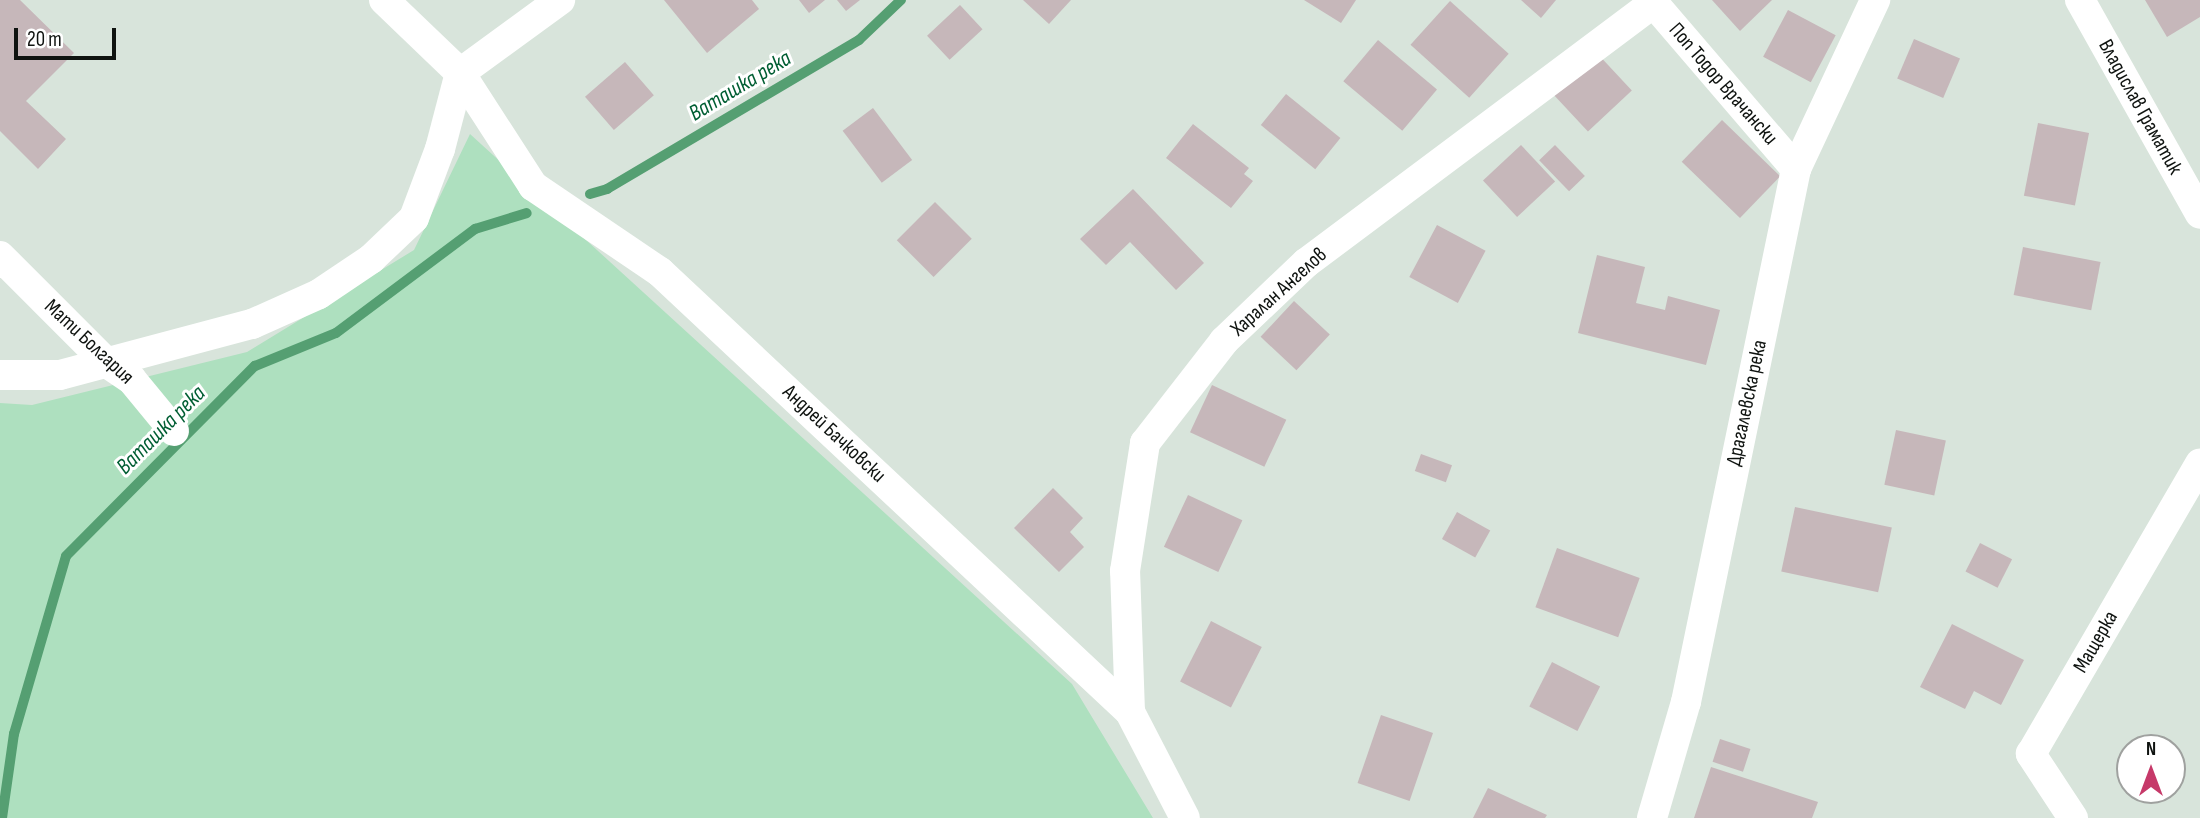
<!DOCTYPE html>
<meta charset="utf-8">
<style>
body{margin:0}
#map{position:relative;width:2200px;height:818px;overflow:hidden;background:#d8e4db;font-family:"Sofia Sans Condensed",sans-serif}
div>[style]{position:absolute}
.green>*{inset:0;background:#aee0bf}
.stream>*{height:10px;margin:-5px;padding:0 5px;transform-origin:5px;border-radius:5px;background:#559f72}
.building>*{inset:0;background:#c6b7ba;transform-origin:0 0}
.minor>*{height:30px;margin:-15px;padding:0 15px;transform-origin:15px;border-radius:15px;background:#fff}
span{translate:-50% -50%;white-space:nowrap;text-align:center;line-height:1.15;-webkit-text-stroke:6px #fff;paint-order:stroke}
.street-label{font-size:21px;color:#0f1310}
.water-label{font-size:23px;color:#005e33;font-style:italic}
.north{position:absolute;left:2116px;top:734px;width:70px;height:70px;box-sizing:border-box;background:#fff;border:2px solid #9fa19f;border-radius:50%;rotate:0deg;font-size:19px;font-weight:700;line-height:28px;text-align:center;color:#0f1310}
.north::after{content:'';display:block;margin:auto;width:24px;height:32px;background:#c63969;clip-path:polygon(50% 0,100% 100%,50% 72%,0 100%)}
.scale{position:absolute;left:14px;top:28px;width:102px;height:32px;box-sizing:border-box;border:4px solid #0f1310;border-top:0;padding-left:9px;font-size:21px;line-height:24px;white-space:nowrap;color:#0f1310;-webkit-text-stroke:5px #fff;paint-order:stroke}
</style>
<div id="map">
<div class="green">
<i style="clip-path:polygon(470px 134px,1072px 684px,1153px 818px,0 818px,0 403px,32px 405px,247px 352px,414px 250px)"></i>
</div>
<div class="stream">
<i style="left:590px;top:194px;width:18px;rotate:-16deg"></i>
<i style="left:607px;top:189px;width:293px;rotate:-30.6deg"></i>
<i style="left:859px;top:40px;width:58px;rotate:-43.6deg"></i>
<i style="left:2px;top:818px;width:85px;rotate:-81.9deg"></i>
<i style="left:14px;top:734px;width:185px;rotate:-73.7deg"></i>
<i style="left:66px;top:556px;width:268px;rotate:-45.2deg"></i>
<i style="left:255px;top:366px;width:87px;rotate:-22.2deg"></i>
<i style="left:336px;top:333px;width:174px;rotate:-36.8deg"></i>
<i style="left:475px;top:229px;width:54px;rotate:-17.1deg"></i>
</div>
<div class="building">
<i style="clip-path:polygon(0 0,20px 0,74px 53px,26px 101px,66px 139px,38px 169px,0 131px)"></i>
<i style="clip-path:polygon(664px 0,752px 0,759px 9px,707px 53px)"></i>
<i style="clip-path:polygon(799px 0,825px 0,809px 13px)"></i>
<i style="clip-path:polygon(837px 0,860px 0,846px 11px)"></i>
<i style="clip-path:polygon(1023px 0,1071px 0,1049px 24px)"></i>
<i style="clip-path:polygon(1304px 0,1356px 0,1341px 23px)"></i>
<i style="clip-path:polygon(1521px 0,1556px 0,1541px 18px)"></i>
<i style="clip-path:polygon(1712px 0,1772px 0,1740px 31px)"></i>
<i style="clip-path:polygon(2145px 0,2200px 0,2200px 17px,2167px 37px)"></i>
<i style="left:1450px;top:1px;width:79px;height:59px;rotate:42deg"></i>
<i style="left:960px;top:5px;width:33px;height:45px;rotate:47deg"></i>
<i style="left:1788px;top:10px;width:54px;height:53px;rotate:28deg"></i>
<i style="left:1914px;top:39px;width:50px;height:43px;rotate:23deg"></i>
<i style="left:1378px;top:40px;width:77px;height:54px;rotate:40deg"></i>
<i style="left:1595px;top:51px;width:54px;height:60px;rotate:47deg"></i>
<i style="left:625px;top:62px;width:44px;height:53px;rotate:49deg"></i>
<i style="left:1286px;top:94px;width:70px;height:40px;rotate:39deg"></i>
<i style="left:873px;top:108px;width:65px;height:38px;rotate:53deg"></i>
<i style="left:1722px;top:120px;width:81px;height:58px;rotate:44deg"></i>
<i style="left:2038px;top:123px;width:52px;height:74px;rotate:11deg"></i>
<i style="clip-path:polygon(1193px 124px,1249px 168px,1244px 174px,1253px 181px,1231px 208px,1166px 158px)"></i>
<i style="left:1521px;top:145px;width:50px;height:52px;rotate:47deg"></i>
<i style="left:1555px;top:145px;width:43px;height:22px;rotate:46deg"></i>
<i style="clip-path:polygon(1133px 189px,1204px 263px,1176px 290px,1130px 242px,1106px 265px,1080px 239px)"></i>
<i style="left:935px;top:202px;width:52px;height:54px;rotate:45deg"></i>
<i style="left:1437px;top:225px;width:55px;height:59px;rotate:28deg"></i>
<i style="left:2023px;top:247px;width:79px;height:49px;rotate:11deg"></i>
<i style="clip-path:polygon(1597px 255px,1645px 267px,1636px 303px,1665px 310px,1668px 296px,1720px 310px,1706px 365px,1578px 333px)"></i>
<i style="left:1294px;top:301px;width:49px;height:49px;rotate:43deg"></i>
<i style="left:1212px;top:385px;width:82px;height:52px;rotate:25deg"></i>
<i style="left:1896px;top:430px;width:51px;height:56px;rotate:12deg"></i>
<i style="left:1421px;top:454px;width:33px;height:18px;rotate:20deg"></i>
<i style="clip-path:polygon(1053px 488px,1083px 518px,1070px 532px,1084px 547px,1059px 572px,1014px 528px)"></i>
<i style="left:1188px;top:495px;width:60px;height:57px;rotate:25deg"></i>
<i style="left:1795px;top:507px;width:99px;height:66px;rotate:12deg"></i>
<i style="left:1457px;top:512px;width:38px;height:31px;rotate:29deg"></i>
<i style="left:1980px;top:543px;width:36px;height:32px;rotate:27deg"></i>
<i style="left:1557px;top:548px;width:88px;height:63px;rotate:20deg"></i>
<i style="left:1211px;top:621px;width:57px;height:68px;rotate:27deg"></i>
<i style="clip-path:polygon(1952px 624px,2024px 660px,2001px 705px,1974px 691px,1965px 709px,1920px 687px)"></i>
<i style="left:1552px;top:662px;width:54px;height:50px;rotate:27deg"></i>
<i style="left:1381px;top:715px;width:55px;height:72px;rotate:19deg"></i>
<i style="left:1720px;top:739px;width:32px;height:24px;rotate:18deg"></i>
<i style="clip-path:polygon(1711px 767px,1818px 802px,1812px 818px,1694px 818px)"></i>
<i style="clip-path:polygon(1488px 788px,1547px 815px,1545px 818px,1473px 818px)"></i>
</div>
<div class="minor">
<i style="left:384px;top:0;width:105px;rotate:43.8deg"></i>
<i style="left:460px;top:73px;width:135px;rotate:57.1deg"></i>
<i style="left:533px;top:186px;width:153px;rotate:34.1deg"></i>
<i style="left:660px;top:272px;width:644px;rotate:43.11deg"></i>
<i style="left:1130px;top:712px;width:119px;rotate:62.6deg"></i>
<i style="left:1651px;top:0;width:223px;rotate:49.4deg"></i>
<i style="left:2080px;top:0;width:245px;rotate:60.7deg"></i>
<i style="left:460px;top:73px;width:124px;rotate:-36.1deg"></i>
<i style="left:0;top:256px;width:151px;rotate:45deg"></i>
<i style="left:107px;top:363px;width:30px;rotate:34deg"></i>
<i style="left:132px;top:380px;width:66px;rotate:50.5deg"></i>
<i style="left:0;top:375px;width:60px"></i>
<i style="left:60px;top:375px;width:199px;rotate:-14.9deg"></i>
<i style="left:252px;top:324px;width:73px;rotate:-24.1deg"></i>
<i style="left:319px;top:294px;width:63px;rotate:-33.9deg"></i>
<i style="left:371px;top:259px;width:59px;rotate:-43.6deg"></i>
<i style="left:414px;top:218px;width:74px;rotate:-69.4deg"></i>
<i style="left:440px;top:149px;width:79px;rotate:-75.3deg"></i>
<i style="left:1130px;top:712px;width:141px;rotate:-92deg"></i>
<i style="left:1125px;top:571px;width:130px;rotate:-81.1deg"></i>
<i style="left:1145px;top:443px;width:129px;rotate:-52.2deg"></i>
<i style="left:1224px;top:341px;width:113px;rotate:-43.6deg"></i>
<i style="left:1306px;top:263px;width:434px;rotate:-36.8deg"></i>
<i style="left:1652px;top:818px;width:121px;rotate:-73.7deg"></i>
<i style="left:1686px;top:702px;width:544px;rotate:-78.34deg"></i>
<i style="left:1796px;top:169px;width:187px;rotate:-64.9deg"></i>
<i style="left:2073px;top:818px;width:77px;rotate:-123.3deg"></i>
<i style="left:2031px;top:754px;width:336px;rotate:-59.8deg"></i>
</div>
<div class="street-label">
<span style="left:1723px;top:84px;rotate:49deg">Поп Тодор Врачански</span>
<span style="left:2140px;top:107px;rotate:61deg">Владислав Граматик</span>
<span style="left:1279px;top:292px;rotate:-42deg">Харалан Ангелов</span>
<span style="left:89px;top:342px;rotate:43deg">Мати Болгария</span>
<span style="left:1747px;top:403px;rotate:-78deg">Драгалевска река</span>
<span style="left:834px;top:434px;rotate:43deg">Андрей Бачковски</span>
<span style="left:2096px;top:642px;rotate:-60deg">Мащерка</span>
</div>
<div class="water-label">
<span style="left:740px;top:86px;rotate:-31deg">Ваташка река</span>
<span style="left:161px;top:430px;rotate:-45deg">Ваташка река</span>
</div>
<div class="north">N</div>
<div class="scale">20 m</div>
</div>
